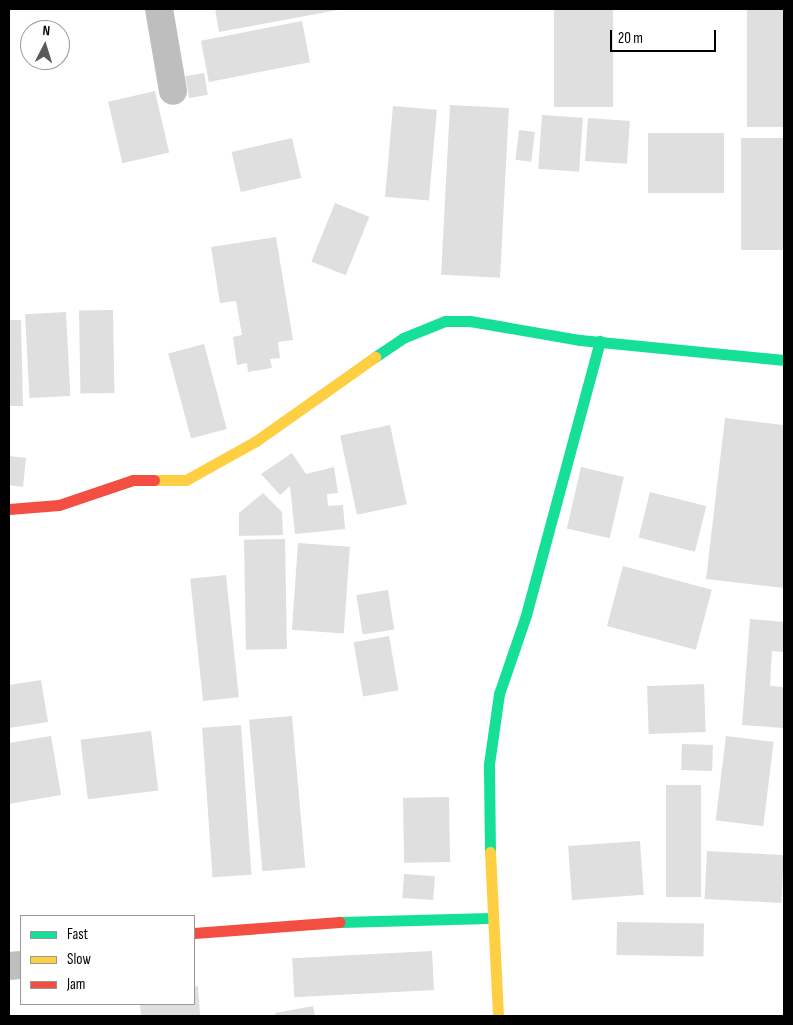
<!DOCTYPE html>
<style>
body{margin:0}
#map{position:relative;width:793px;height:1025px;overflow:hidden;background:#fff;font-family:"Sofia Sans Condensed",sans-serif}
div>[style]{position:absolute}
.building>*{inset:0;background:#dfdfdf;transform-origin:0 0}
.street>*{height:28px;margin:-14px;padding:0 14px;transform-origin:14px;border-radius:14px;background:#bebebe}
.fast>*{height:11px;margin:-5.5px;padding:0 5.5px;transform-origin:5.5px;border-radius:5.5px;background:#16e098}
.slow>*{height:11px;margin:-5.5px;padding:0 5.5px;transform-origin:5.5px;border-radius:5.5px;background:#ffcf43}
.jam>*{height:11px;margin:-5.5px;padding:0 5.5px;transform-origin:5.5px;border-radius:5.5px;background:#f24e42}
span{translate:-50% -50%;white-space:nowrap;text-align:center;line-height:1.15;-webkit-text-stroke:4px #fff;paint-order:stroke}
.frame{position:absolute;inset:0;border:10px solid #000;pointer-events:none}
.legend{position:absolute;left:20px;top:915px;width:175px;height:90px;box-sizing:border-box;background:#fff;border:1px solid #999;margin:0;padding:6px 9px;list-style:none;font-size:15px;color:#000}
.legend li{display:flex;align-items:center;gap:10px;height:25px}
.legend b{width:25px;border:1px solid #999}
.north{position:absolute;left:20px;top:20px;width:50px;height:50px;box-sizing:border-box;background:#fff;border:1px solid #999;border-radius:50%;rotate:5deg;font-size:14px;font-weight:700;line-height:20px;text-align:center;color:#000}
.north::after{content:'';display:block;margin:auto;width:18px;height:22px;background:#595959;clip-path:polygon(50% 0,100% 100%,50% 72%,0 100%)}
.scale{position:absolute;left:610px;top:30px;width:106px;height:22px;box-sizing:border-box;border:2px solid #000;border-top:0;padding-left:6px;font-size:15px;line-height:18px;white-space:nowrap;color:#000;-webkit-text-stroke:4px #fff;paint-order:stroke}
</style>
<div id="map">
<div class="building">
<i style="clip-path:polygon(215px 9px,337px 9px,338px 10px,219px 32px)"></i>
<i style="left:554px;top:9px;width:59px;height:98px"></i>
<i style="left:747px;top:9px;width:37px;height:118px"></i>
<i style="left:302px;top:21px;width:42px;height:103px;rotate:79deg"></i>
<i style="left:204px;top:73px;width:22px;height:19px;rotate:80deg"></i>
<i style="left:155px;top:91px;width:63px;height:48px;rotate:77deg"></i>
<i style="left:450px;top:105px;width:59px;height:170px;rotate:3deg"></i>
<i style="left:393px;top:106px;width:44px;height:91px;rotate:5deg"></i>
<i style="left:542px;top:115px;width:41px;height:54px;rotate:4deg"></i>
<i style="left:588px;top:118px;width:42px;height:43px;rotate:4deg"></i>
<i style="left:519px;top:130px;width:16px;height:30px;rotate:7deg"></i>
<i style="left:648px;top:133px;width:76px;height:60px"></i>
<i style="left:292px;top:138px;width:41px;height:62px;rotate:77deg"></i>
<i style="left:741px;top:138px;width:43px;height:112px"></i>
<i style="left:335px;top:203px;width:37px;height:63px;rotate:22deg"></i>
<i style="clip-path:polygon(276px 237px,293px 340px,278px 342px,280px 358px,270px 359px,272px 368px,248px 372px,247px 363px,237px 365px,233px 337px,242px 335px,236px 301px,220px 303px,211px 247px)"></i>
<i style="left:113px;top:310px;width:83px;height:34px;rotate:89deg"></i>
<i style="left:66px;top:312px;width:84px;height:41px;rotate:87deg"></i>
<i style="clip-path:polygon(9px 320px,21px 320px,23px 406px,9px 406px)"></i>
<i style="left:204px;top:344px;width:88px;height:37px;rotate:75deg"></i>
<i style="clip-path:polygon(725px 418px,784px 425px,784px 588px,706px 579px)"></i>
<i style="left:390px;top:425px;width:81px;height:51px;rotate:78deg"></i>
<i style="clip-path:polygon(292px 453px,306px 474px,334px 467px,338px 493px,327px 494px,328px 506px,343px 505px,345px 529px,295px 534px,290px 486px,280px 495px,261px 474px)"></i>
<i style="clip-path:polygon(9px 456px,26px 458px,23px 487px,9px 485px)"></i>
<i style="left:581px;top:467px;width:44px;height:63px;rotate:13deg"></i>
<i style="left:650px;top:492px;width:58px;height:47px;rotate:14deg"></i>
<i style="clip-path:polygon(263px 493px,282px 512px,283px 535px,239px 536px,239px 513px)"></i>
<i style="left:285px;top:539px;width:110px;height:41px;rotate:89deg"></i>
<i style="left:298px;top:543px;width:52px;height:87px;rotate:4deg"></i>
<i style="left:623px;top:566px;width:92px;height:62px;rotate:15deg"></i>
<i style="left:226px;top:575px;width:123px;height:36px;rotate:84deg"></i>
<i style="left:388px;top:590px;width:40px;height:32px;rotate:81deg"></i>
<i style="clip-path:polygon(750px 619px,784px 622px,784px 652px,772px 651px,770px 686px,784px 687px,784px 728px,742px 725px)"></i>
<i style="left:389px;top:636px;width:55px;height:36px;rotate:80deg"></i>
<i style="clip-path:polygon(41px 680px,48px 722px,9px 728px,9px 685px)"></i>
<i style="left:704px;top:684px;width:48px;height:57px;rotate:88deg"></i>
<i style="left:292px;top:716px;width:152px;height:43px;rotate:85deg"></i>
<i style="left:241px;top:725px;width:150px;height:39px;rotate:86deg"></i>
<i style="left:151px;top:731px;width:60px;height:71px;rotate:83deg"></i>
<i style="clip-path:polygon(51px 736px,61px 795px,9px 804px,9px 743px)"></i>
<i style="left:726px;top:736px;width:48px;height:85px;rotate:7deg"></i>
<i style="left:682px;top:744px;width:31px;height:26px;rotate:2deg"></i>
<i style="left:666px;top:785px;width:35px;height:112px"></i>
<i style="left:449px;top:797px;width:65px;height:46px;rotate:89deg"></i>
<i style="left:640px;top:841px;width:54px;height:72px;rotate:86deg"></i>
<i style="left:707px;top:851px;width:77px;height:48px;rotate:3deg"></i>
<i style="left:404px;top:874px;width:31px;height:24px;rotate:4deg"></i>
<i style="left:617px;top:922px;width:87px;height:33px;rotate:1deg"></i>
<i style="left:432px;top:951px;width:39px;height:140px;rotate:87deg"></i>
<i style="clip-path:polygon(198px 986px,200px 1015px,141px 1016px,140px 1004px,194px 1004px,194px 987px)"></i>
<i style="clip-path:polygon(313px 1006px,315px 1016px,276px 1016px,275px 1013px)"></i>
</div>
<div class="street">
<i style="left:159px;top:9px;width:83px;rotate:80.3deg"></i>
<i style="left:9px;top:966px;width:12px;rotate:-5deg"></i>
</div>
<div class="fast">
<i style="left:375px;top:357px;width:34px;rotate:-34deg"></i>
<i style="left:403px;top:338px;width:45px;rotate:-22deg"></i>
<i style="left:445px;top:321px;width:25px"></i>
<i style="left:470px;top:321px;width:112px;rotate:9.8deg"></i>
<i style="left:580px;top:340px;width:205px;rotate:5.6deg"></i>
<i style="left:490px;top:852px;width:88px;rotate:-90.7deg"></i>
<i style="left:489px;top:764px;width:71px;rotate:-81.9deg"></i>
<i style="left:499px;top:694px;width:83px;rotate:-71.1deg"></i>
<i style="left:526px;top:615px;width:284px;rotate:-74.9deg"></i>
<i style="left:340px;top:922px;width:150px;rotate:-1.5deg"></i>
</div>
<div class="slow">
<i style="left:154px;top:480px;width:32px"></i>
<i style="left:186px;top:480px;width:80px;rotate:-29.1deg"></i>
<i style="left:256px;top:441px;width:146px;rotate:-35.2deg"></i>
<i style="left:490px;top:852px;width:164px;rotate:87.2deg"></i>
</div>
<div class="jam">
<i style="left:9px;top:509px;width:50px;rotate:-4.6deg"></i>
<i style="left:59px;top:505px;width:78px;rotate:-18.7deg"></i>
<i style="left:133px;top:480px;width:21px"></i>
<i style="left:194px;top:933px;width:146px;rotate:-4.3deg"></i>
</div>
<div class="frame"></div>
<ul class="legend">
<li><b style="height:6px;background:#16e098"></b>Fast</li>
<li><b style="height:6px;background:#ffcf43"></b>Slow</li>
<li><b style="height:6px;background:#f24e42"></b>Jam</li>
</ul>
<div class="north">N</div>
<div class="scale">20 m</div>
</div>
